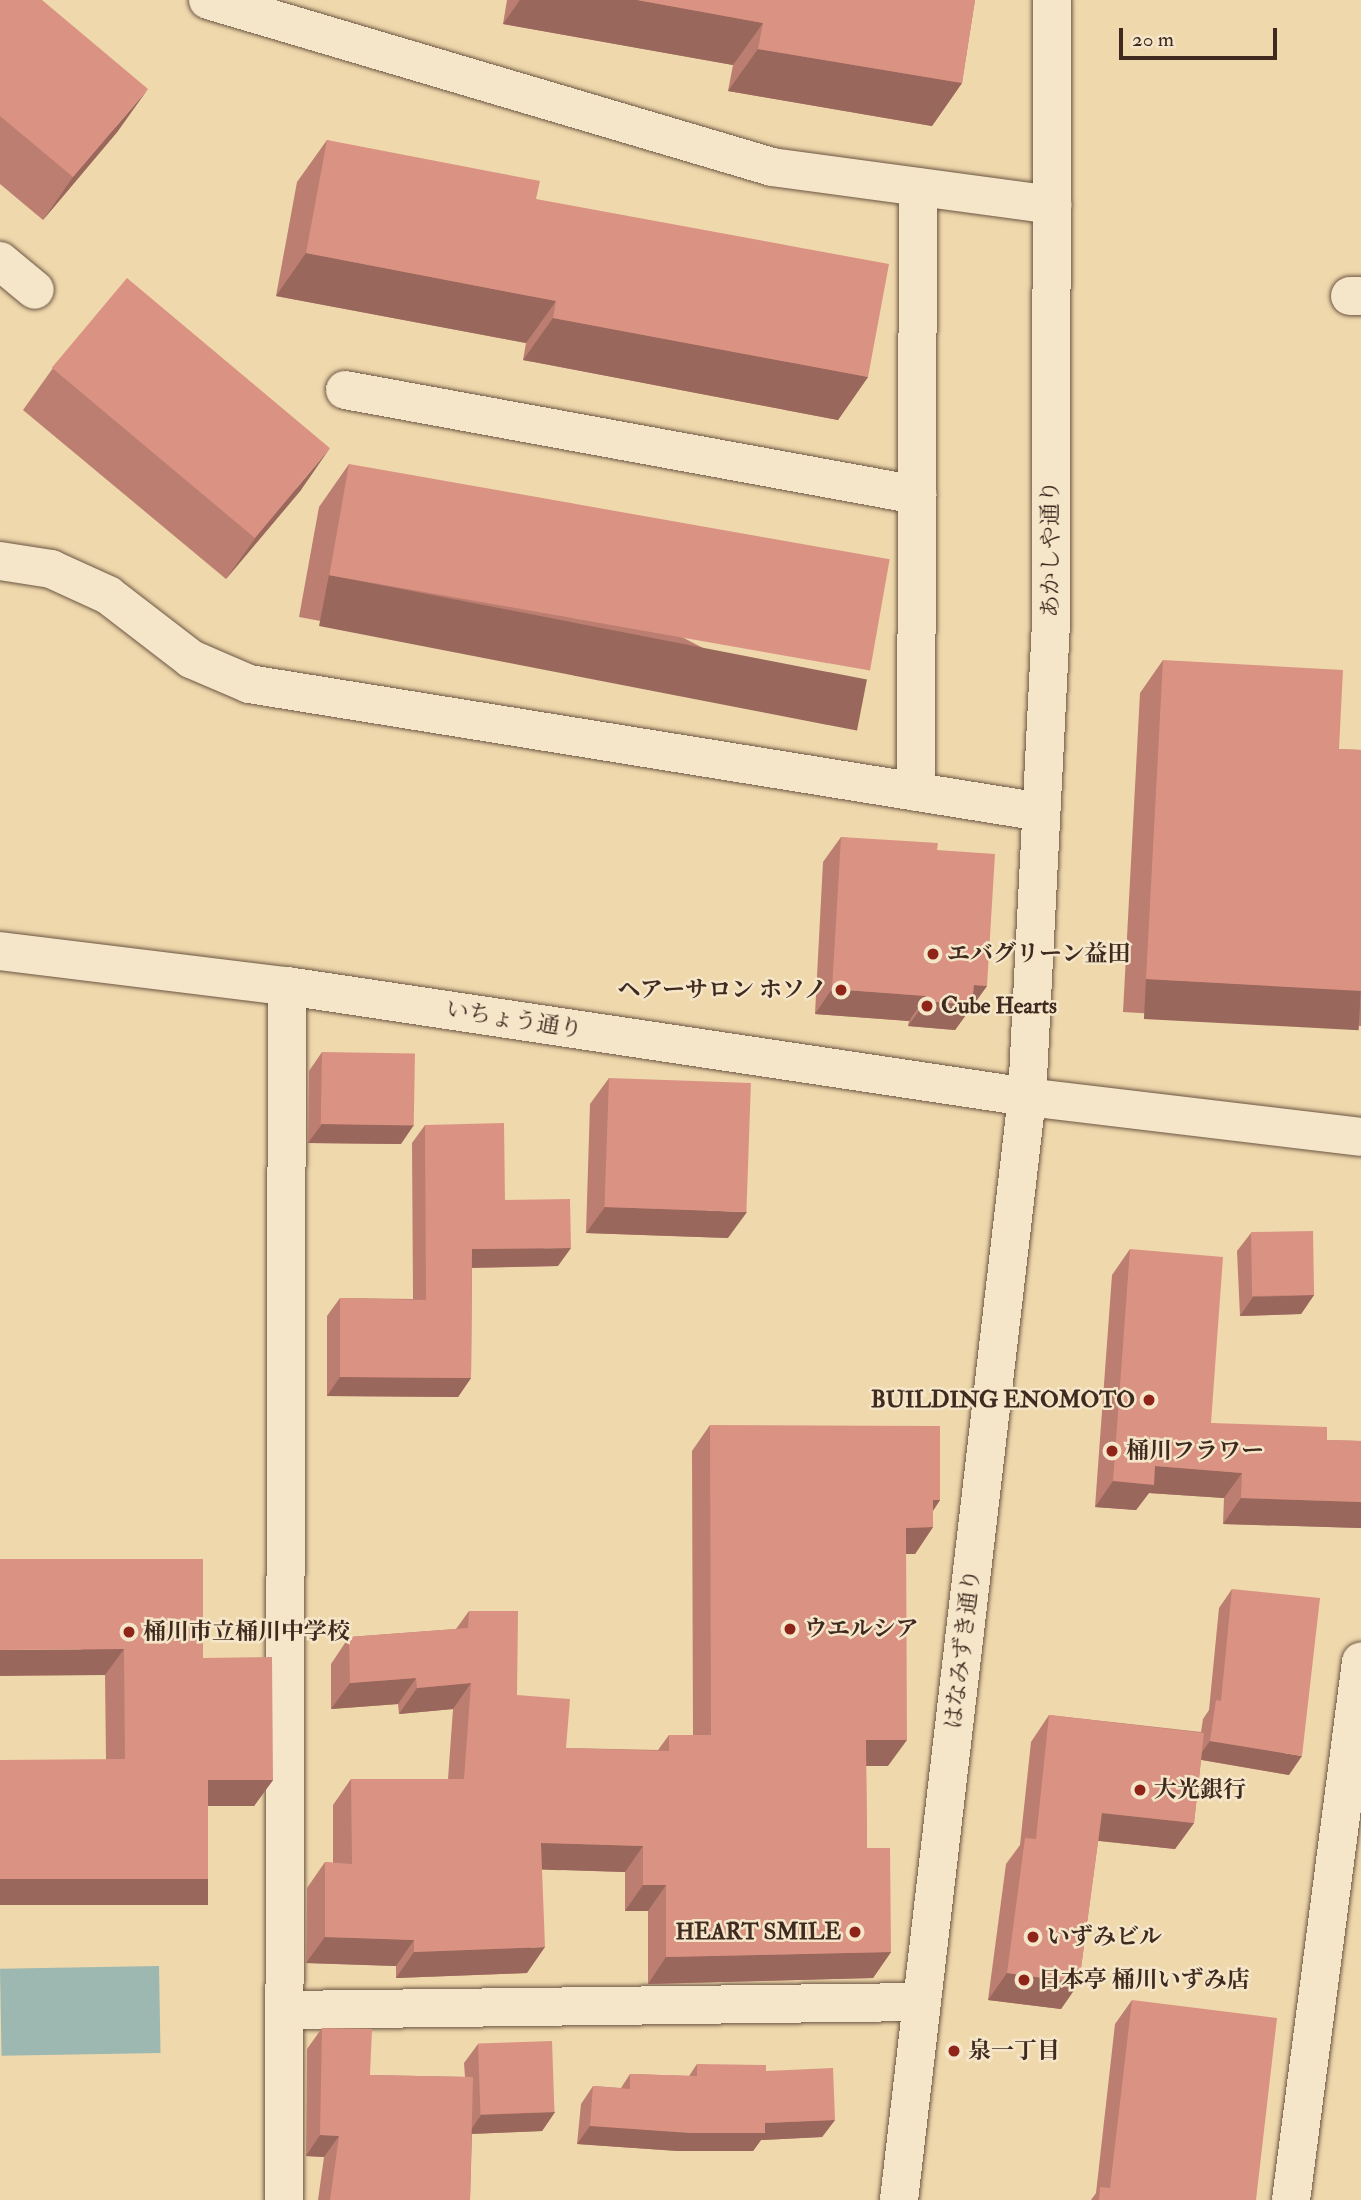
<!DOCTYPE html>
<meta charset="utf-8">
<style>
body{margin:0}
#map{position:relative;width:1361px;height:2200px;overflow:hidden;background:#efd8ac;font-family:"IM FELL Double Pica","Noto Serif JP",serif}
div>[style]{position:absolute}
.water>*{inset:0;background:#9cb8b1;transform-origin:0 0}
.roads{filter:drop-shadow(0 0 2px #6c5643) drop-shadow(0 0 2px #6c5643)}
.minor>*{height:38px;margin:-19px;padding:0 19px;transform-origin:19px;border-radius:19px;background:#f5e6c9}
.wall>*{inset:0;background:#bb7e71}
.shaded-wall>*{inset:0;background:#99675c;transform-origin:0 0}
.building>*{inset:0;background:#da9383;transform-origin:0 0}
.dots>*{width:19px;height:19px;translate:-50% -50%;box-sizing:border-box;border:4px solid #f5e6c9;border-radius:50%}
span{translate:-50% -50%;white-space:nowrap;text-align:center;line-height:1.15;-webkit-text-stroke:5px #f5e6c9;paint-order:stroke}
.street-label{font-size:23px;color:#402a20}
.poi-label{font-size:23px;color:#402a20;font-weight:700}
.left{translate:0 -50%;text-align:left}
.right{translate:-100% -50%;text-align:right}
.scale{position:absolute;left:1119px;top:28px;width:158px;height:32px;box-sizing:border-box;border:4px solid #402a20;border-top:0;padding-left:9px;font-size:21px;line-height:24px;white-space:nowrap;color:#402a20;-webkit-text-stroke:5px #f5e6c9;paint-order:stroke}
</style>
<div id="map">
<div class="water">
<i style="left:159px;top:1966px;width:87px;height:159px;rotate:89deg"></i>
</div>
<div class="roads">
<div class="minor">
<i style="left:208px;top:0;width:588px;rotate:16.49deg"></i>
<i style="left:772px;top:167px;width:283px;rotate:7.7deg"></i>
<i style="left:0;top:261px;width:45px;rotate:39.6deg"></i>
<i style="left:1350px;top:296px;width:11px"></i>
<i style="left:345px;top:390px;width:582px;rotate:10.4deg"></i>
<i style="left:0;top:561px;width:52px;rotate:8.9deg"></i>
<i style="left:51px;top:569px;width:63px;rotate:24.5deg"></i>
<i style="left:108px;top:595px;width:105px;rotate:37.6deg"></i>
<i style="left:191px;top:659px;width:63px;rotate:23.3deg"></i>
<i style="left:249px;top:684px;width:802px;rotate:9.18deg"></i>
<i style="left:916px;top:792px;width:605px;rotate:-89.81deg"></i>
<i style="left:0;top:951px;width:289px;rotate:7deg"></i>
<i style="left:287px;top:986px;width:748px;rotate:8.53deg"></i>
<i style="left:1027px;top:1097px;width:336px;rotate:6.8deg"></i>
<i style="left:284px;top:2010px;width:637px;rotate:-0.72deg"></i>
<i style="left:284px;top:2200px;width:1214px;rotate:-89.86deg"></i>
<i style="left:899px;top:2200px;width:1110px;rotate:-83.38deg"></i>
<i style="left:1027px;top:1097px;width:478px;rotate:-87.1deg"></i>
<i style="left:1051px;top:620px;width:620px;rotate:-89.91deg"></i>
<i style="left:1291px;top:2200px;width:543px;rotate:-82.59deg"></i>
</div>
</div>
<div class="wall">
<i style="clip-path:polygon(0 0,118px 131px,43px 220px,0 184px)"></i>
<i style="clip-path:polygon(507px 0,975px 0,962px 83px,932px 126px,728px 91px,733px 65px,503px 24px)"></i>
<i style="clip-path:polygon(327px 140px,536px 199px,868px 377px,838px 420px,523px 360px,526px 343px,276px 296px,297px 182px)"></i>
<i style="clip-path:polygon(53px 368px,301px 490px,226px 579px,23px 410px)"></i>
<i style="clip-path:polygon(349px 464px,838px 718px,299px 617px,319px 507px)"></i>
<i style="clip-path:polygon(1163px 660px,1339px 749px,1361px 750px,1361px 1026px,1123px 1012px,1140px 693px)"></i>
<i style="clip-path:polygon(841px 837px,937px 850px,987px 986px,955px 1030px,908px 1026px,909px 1021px,815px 1014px,823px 862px)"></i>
<i style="clip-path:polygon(322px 1052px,401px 1144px,308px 1143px,309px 1071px)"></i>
<i style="clip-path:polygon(609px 1078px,728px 1238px,586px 1233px,590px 1104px)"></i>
<i style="clip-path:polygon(425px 1125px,505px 1200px,558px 1266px,472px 1268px,471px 1378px,458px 1397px,327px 1396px,327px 1316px,340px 1298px,413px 1299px,412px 1143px)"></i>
<i style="clip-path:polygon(1251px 1233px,1314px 1295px,1301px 1314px,1240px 1316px,1237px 1251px)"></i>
<i style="clip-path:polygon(1130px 1249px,1211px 1423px,1327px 1440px,1361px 1441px,1361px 1528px,1223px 1524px,1224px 1498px,1149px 1493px,1136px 1510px,1095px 1507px,1112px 1275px)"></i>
<i style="clip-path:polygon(710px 1425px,940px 1500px,933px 1511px,933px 1527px,915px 1554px,906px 1554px,888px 1766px,866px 1766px,867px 1848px,891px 1952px,873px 1978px,648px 1984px,648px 1911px,625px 1911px,625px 1872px,542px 1869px,527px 1973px,396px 1978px,396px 1966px,306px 1963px,307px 1888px,325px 1862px,333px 1863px,333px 1805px,351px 1779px,448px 1779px,453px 1709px,399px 1714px,398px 1704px,331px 1709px,331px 1664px,349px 1637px,456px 1629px,469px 1611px,517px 1695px,566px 1748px,658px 1750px,669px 1735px,693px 1735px,692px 1451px)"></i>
<i style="clip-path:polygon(0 1559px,203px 1658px,273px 1780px,254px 1806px,208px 1806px,190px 1905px,106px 1759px,105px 1675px)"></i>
<i style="clip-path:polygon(1232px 1589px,1289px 1775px,1201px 1760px,1194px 1823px,1175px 1849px,1098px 1841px,1079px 1983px,1061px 2009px,988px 2000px,1006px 1864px,1020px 1845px,1031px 1742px,1049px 1715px,1201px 1732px,1203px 1719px,1209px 1710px,1219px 1608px)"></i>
<i style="clip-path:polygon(1132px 2000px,1256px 2200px,1258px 2200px,1091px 2200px,1096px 2193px,1115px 2024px)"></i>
<i style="clip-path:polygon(322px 2028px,370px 2075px,465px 2077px,464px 2063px,478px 2044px,555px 2112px,542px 2131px,472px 2134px,470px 2200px,318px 2200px,324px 2157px,306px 2156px,307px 2049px)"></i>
<i style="clip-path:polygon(697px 2064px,766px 2071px,835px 2120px,822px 2137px,761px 2140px,753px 2151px,678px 2151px,577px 2144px,581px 2104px,593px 2086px,621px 2088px,630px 2074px,689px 2076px)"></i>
</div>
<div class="shaded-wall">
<i style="clip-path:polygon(520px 0,637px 0,763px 23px,733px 65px,503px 24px)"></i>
<i style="clip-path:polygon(758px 49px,962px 83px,932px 126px,728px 91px)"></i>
<i style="clip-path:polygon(148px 89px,118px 131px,43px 220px,73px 177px)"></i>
<i style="clip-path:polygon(306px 253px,556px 301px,526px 343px,276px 296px)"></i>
<i style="clip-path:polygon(553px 318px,868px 377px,838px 420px,523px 360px)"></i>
<i style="clip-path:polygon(330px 448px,301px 490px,226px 579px,256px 537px)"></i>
<i style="left:329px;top:575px;width:548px;height:52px;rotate:11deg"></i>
<i style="left:1146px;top:979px;width:215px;height:40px;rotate:3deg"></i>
<i style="clip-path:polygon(974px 985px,987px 986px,955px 1030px,908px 1026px,926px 1001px)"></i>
<i style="clip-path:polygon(832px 989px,926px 996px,909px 1021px,815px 1014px)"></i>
<i style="clip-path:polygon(322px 1124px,414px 1125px,401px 1144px,308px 1143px)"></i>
<i style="clip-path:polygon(605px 1207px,747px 1212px,728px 1238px,586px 1233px)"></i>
<i style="clip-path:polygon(571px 1248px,558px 1266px,459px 1268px,472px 1249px)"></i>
<i style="clip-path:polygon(1314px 1295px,1301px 1314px,1240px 1316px,1253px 1297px)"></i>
<i style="clip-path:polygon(340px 1377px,471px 1378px,458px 1397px,327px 1396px)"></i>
<i style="clip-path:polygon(1155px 1466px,1242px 1473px,1224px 1498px,1149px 1493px,1136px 1510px,1095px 1507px,1113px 1481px)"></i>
<i style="clip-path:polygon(1241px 1498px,1361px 1502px,1361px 1528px,1223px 1524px)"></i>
<i style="clip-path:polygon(933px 1500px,940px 1500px,922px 1527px)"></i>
<i style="clip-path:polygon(933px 1527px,915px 1554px,888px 1554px,906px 1528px)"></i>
<i style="clip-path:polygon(124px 1649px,105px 1675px,0 1676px,0 1650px)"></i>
<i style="clip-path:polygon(416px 1678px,398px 1704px,331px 1709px,350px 1683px)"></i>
<i style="clip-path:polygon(471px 1683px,453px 1709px,399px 1714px,417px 1688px)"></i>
<i style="clip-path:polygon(866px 1740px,907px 1740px,888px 1766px,848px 1766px)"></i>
<i style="clip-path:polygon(1210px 1741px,1302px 1756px,1289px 1775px,1197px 1759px)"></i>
<i style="clip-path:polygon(208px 1780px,273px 1780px,254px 1806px,189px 1806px)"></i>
<i style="clip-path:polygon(1102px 1813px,1194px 1823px,1175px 1849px,1083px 1839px)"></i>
<i style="clip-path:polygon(541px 1843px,643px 1846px,625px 1872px,523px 1869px)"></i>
<i style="left:0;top:1879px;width:208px;height:26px"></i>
<i style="clip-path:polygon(643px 1885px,666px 1885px,648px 1911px,625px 1911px)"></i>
<i style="clip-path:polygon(325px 1937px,414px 1940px,396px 1966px,306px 1963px)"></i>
<i style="clip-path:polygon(545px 1947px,527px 1973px,396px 1978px,414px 1952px)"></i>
<i style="clip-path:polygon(891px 1952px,873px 1978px,648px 1984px,666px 1957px)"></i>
<i style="clip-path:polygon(1007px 1973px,1079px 1983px,1061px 2009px,988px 2000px)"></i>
<i style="clip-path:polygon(555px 2112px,542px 2131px,468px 2134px,481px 2115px)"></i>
<i style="clip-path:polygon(835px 2120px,822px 2137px,761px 2140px,753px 2151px,678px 2151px,577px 2144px,590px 2126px,765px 2123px)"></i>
<i style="clip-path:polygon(320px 2135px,339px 2136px,324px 2157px,306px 2156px)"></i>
</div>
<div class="building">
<i style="clip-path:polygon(0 0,42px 0,148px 89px,73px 177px,0 116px)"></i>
<i style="clip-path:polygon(637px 0,975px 0,962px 83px,758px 49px,763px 23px)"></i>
<i style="clip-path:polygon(327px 140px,540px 181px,536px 199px,889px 264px,868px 377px,553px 318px,556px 301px,306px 253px)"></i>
<i style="left:127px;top:278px;width:265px;height:117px;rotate:40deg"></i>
<i style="left:349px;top:464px;width:549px;height:113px;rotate:10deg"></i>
<i style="clip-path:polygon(1163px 660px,1343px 670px,1339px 749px,1361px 750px,1361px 991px,1146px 979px)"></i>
<i style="clip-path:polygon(841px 837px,938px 843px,937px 850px,995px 854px,987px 986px,974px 985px,972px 1005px,926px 1001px,926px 996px,832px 989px)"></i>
<i style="left:322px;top:1052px;width:93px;height:72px;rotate:1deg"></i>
<i style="left:609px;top:1078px;width:142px;height:129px;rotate:2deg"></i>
<i style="clip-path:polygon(504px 1123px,505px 1200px,570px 1199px,571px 1248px,472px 1249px,471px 1378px,340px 1377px,340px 1298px,426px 1300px,425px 1125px)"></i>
<i style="left:1313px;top:1231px;width:64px;height:62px;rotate:89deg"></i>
<i style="clip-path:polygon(1130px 1249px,1223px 1257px,1211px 1423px,1327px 1427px,1327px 1440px,1361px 1441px,1361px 1502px,1241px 1498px,1242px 1473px,1155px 1466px,1154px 1485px,1113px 1481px)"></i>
<i style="clip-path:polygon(710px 1425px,940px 1426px,940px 1500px,933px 1500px,933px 1527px,906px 1528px,907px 1740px,866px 1740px,867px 1848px,890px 1848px,891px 1952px,666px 1957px,666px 1885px,643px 1885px,643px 1846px,541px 1843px,545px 1947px,414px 1952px,414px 1940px,325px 1937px,325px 1862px,352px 1864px,351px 1779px,464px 1779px,471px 1683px,417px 1688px,416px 1678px,350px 1683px,349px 1637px,468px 1628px,469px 1611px,518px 1611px,517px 1695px,570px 1699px,566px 1748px,669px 1751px,669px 1735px,711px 1735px)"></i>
<i style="clip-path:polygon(0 1559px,203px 1559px,203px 1658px,272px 1657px,273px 1780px,208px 1780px,208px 1879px,0 1879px,0 1760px,125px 1759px,124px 1649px,0 1650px)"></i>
<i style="clip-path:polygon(1232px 1589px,1320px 1598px,1302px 1756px,1210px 1741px,1216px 1700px,1221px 1701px)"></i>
<i style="clip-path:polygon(1049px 1715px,1204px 1733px,1194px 1823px,1102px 1813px,1079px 1983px,1007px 1973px,1025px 1838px,1036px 1839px)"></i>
<i style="clip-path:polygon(1132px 2000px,1277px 2018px,1256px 2200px,1258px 2200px,1099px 2200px,1100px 2187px,1110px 2188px)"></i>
<i style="clip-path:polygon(322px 2028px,372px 2029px,370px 2075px,473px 2077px,470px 2200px,330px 2200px,339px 2136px,320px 2135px)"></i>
<i style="left:552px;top:2041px;width:71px;height:74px;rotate:88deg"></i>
<i style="clip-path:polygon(697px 2064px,766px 2065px,766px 2071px,833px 2068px,835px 2120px,765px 2123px,765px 2133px,690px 2133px,590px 2126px,593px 2086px,630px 2089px,630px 2074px,697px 2076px)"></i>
</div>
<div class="dots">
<i style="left:933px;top:954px;background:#8f2418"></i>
<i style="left:841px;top:990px;background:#8f2418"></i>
<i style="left:927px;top:1006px;background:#8f2418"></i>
<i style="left:1149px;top:1400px;background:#8f2418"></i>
<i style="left:1112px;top:1451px;background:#8f2418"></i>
<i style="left:790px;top:1629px;background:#8f2418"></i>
<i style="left:129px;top:1632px;background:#8f2418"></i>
<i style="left:1140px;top:1790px;background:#8f2418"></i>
<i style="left:855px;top:1932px;background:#8f2418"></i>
<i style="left:1033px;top:1937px;background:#8f2418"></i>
<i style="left:1024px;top:1980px;background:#8f2418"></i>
<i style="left:954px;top:2051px;background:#8f2418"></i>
</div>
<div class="street-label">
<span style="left:1051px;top:549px;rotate:-90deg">あかしや通り</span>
<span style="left:514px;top:1020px;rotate:9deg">いちょう通り</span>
<span style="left:963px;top:1649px;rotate:-83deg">はなみずき通り</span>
</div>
<div class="poi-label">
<span class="left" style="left:947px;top:954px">エバグリーン益田</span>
<span class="right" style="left:827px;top:990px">ヘアーサロン ホソノ</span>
<span class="left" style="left:941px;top:1006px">Cube Hearts</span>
<span class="right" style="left:1135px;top:1400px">BUILDING ENOMOTO</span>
<span class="left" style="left:1126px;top:1451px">桶川フラワー</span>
<span class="left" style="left:804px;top:1629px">ウエルシア</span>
<span class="left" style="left:143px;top:1632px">桶川市立桶川中学校</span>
<span class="left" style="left:1154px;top:1790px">大光銀行</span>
<span class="right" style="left:841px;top:1932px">HEART SMILE</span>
<span class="left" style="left:1047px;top:1937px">いずみビル</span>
<span class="left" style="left:1038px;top:1980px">日本亭 桶川いずみ店</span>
<span class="left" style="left:968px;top:2051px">泉一丁目</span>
</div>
<div class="scale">20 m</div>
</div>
